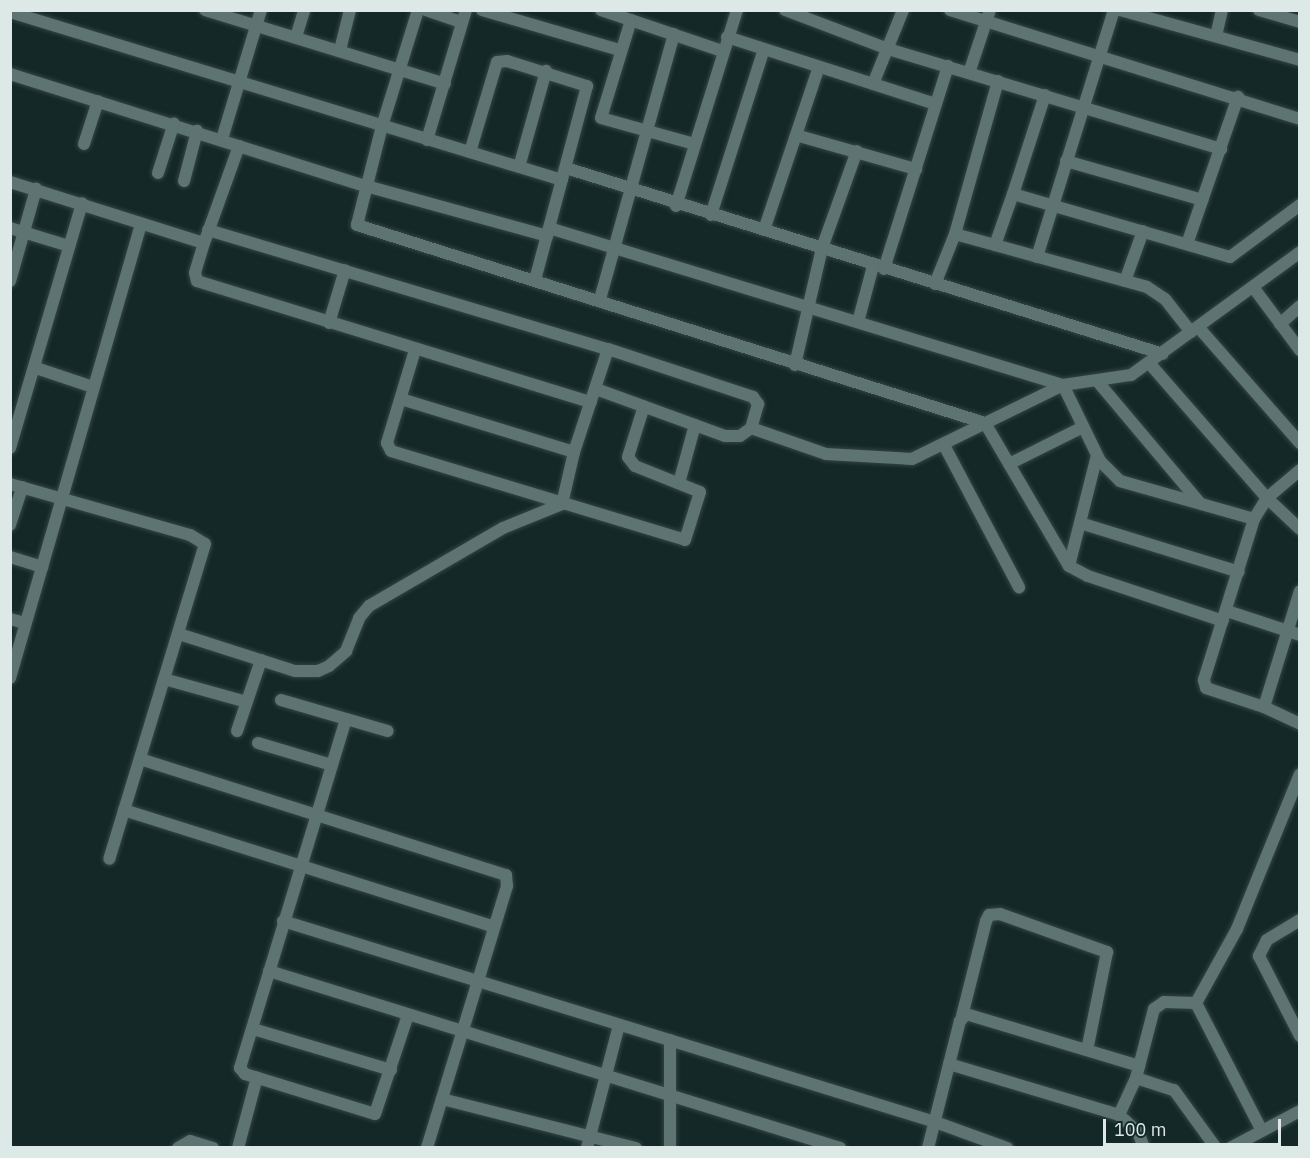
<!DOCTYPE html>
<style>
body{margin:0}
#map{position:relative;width:1310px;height:1158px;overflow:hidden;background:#132827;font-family:"IBM Plex Sans",sans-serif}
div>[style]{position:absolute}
.roads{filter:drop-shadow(0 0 2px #354544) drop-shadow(0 0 2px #354544)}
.street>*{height:12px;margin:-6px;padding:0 6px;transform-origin:6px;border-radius:6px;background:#5d7472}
span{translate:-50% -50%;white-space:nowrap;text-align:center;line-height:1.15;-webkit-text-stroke:4.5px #132827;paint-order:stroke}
.frame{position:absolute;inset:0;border:12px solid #dce9e7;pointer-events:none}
.scale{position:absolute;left:1103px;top:1119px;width:178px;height:27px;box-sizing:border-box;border:3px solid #dce9e7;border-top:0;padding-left:8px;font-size:18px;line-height:21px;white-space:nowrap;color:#dce9e7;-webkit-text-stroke:4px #132827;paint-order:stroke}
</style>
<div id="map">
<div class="roads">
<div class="street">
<i style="left:205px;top:10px;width:251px;rotate:17.1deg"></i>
<i style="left:418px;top:10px;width:121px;rotate:107.2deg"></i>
<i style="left:382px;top:126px;width:102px;rotate:104.2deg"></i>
<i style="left:357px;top:225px;width:658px;rotate:17.5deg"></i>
<i style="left:985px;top:423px;width:166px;rotate:59.6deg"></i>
<i style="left:1069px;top:566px;width:21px;rotate:28deg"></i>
<i style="left:1088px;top:576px;width:142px;rotate:18.4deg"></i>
<i style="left:426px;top:10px;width:37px;rotate:19deg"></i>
<i style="left:482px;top:10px;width:144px;rotate:16.2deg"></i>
<i style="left:601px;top:10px;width:128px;rotate:18.7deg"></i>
<i style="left:785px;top:10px;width:110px;rotate:20.7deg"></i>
<i style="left:888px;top:49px;width:348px;rotate:16.7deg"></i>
<i style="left:950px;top:10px;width:367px;rotate:17.3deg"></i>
<i style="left:1120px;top:10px;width:187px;rotate:15.5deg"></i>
<i style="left:1259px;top:10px;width:43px;rotate:16.3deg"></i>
<i style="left:10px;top:12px;width:577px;rotate:16.93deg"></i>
<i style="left:631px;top:20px;width:102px;rotate:107deg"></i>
<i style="left:601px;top:118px;width:97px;rotate:15.6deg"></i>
<i style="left:1216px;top:36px;width:27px;rotate:-77deg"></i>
<i style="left:296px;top:37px;width:28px;rotate:-73deg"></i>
<i style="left:727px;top:37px;width:219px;rotate:17.8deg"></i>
<i style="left:340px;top:50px;width:41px;rotate:-76deg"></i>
<i style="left:969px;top:73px;width:66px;rotate:-71.6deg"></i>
<i style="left:10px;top:74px;width:373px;rotate:17.5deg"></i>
<i style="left:366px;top:186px;width:188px;rotate:15.4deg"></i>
<i style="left:873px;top:84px;width:80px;rotate:-67.9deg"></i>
<i style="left:1045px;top:95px;width:104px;rotate:107.9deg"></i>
<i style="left:1013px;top:194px;width:226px;rotate:16.2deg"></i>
<i style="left:1230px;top:257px;width:87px;rotate:-36.6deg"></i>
<i style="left:799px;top:136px;width:122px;rotate:15.8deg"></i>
<i style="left:222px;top:139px;width:135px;rotate:-73.2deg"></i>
<i style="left:427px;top:140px;width:136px;rotate:-73.3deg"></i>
<i style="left:84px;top:144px;width:45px;rotate:-72deg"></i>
<i style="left:239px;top:146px;width:103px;rotate:109.8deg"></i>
<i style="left:204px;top:243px;width:31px;rotate:107deg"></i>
<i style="left:195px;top:273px;width:8px;rotate:76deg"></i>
<i style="left:197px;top:281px;width:412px;rotate:17.1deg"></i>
<i style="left:470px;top:152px;width:94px;rotate:-73.3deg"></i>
<i style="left:497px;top:62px;width:10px;rotate:-6deg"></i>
<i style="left:507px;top:61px;width:84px;rotate:17.4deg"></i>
<i style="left:587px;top:86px;width:201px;rotate:105deg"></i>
<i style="left:1066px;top:161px;width:142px;rotate:15.9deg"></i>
<i style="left:519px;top:167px;width:100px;rotate:-74.3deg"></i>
<i style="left:566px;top:168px;width:625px;rotate:17.3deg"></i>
<i style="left:158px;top:173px;width:52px;rotate:-72.3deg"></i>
<i style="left:184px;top:181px;width:52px;rotate:-75.4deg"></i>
<i style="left:10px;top:182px;width:203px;rotate:17.5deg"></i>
<i style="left:676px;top:206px;width:205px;rotate:-72.7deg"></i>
<i style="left:711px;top:215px;width:174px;rotate:-72.3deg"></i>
<i style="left:10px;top:228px;width:62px;rotate:17deg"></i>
<i style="left:549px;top:228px;width:537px;rotate:16.99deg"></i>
<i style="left:1063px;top:385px;width:85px;rotate:64deg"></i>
<i style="left:1100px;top:461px;width:28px;rotate:45deg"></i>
<i style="left:1120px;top:481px;width:139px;rotate:15.8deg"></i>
<i style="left:208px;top:230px;width:417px;rotate:16.6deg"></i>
<i style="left:608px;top:349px;width:153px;rotate:18.3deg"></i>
<i style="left:753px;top:397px;width:9px;rotate:54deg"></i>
<i style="left:758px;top:404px;width:25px;rotate:106deg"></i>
<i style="left:764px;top:230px;width:172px;rotate:-71.4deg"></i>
<i style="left:955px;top:234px;width:199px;rotate:15.4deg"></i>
<i style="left:1147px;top:287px;width:22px;rotate:34deg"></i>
<i style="left:1165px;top:299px;width:42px;rotate:51.8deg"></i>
<i style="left:1187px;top:244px;width:156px;rotate:-70.9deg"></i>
<i style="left:995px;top:245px;width:54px;rotate:-70.6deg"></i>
<i style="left:1037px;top:257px;width:259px;rotate:-72.7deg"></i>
<i style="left:884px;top:269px;width:213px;rotate:-72.5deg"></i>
<i style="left:10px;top:281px;width:96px;rotate:-74.2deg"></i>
<i style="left:1125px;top:281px;width:53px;rotate:-70.2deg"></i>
<i style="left:935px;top:284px;width:54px;rotate:-68.2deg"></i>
<i style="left:955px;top:234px;width:159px;rotate:-74.3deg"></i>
<i style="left:1253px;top:287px;width:79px;rotate:53.3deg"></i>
<i style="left:600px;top:299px;width:275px;rotate:-74.4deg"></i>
<i style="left:858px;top:322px;width:58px;rotate:-75deg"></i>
<i style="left:329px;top:323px;width:55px;rotate:-73.2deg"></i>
<i style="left:1280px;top:324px;width:27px;rotate:-42deg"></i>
<i style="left:1199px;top:328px;width:153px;rotate:48.7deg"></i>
<i style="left:415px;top:350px;width:97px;rotate:106.8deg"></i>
<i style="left:387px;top:443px;width:9px;rotate:63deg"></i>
<i style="left:391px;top:451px;width:307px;rotate:16.8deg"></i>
<i style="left:685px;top:540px;width:50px;rotate:-72.6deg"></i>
<i style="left:700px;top:492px;width:70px;rotate:-158.2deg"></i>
<i style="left:635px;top:466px;width:11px;rotate:-128deg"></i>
<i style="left:628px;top:457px;width:53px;rotate:-72.6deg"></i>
<i style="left:1150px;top:364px;width:178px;rotate:48.9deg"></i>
<i style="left:1267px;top:498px;width:45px;rotate:43.2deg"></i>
<i style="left:795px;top:365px;width:120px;rotate:-77deg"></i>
<i style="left:822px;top:248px;width:103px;rotate:-70.2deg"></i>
<i style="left:36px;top:368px;width:60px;rotate:18.4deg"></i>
<i style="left:1098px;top:382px;width:158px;rotate:49.9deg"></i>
<i style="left:596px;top:389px;width:137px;rotate:20deg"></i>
<i style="left:725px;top:436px;width:15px"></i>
<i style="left:740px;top:436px;width:14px;rotate:-36deg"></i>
<i style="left:751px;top:428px;width:79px;rotate:19.1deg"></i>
<i style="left:826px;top:454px;width:86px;rotate:3.3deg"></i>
<i style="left:912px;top:459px;width:168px;rotate:-26.1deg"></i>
<i style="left:1063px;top:385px;width:69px;rotate:-8.4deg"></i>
<i style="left:1131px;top:375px;width:209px;rotate:-36deg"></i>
<i style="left:401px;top:399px;width:181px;rotate:17deg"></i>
<i style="left:944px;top:445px;width:161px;rotate:62.2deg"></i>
<i style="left:10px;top:448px;width:255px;rotate:-73.6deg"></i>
<i style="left:1009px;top:464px;width:83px;rotate:-26.6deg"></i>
<i style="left:1300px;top:470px;width:43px;rotate:139.7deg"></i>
<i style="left:1267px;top:498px;width:25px;rotate:122deg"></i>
<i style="left:1254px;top:519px;width:169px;rotate:107.3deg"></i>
<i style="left:1204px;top:680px;width:8px;rotate:76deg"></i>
<i style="left:1206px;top:688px;width:61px;rotate:18.1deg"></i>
<i style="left:1264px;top:707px;width:40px;rotate:25deg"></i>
<i style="left:679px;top:483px;width:60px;rotate:-74.6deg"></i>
<i style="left:10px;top:484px;width:187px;rotate:15.8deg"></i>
<i style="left:190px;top:535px;width:17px;rotate:31deg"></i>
<i style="left:205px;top:544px;width:329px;rotate:106.9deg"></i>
<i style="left:1080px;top:523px;width:166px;rotate:17.1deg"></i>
<i style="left:10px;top:525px;width:40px;rotate:-72deg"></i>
<i style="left:10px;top:557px;width:34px;rotate:17deg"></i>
<i style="left:1069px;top:566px;width:114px;rotate:-75.8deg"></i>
<i style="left:1227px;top:611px;width:77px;rotate:18.2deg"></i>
<i style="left:10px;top:619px;width:16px;rotate:15deg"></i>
<i style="left:179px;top:634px;width:122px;rotate:17.7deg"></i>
<i style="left:295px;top:671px;width:23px"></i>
<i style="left:318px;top:671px;width:12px;rotate:-24deg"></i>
<i style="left:329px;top:666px;width:23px;rotate:-41deg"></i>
<i style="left:346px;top:651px;width:35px;rotate:-68deg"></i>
<i style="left:359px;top:618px;width:16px;rotate:-50deg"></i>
<i style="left:369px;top:606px;width:155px;rotate:-30.2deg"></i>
<i style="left:503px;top:528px;width:64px;rotate:-22.1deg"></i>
<i style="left:562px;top:504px;width:53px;rotate:-77deg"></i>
<i style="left:574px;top:452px;width:108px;rotate:-71.7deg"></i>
<i style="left:10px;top:678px;width:473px;rotate:-73.9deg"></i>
<i style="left:164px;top:679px;width:86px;rotate:15.5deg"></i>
<i style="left:281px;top:700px;width:111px;rotate:16.2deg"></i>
<i style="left:1264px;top:707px;width:121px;rotate:-72.8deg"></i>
<i style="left:346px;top:719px;width:365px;rotate:106.9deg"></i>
<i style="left:240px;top:1068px;width:8px;rotate:50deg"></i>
<i style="left:245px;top:1074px;width:136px;rotate:17.1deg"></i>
<i style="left:375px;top:1114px;width:104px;rotate:-71.6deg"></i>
<i style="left:237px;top:731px;width:75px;rotate:-71.3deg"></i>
<i style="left:258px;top:743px;width:77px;rotate:16.6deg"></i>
<i style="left:140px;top:759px;width:384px;rotate:17.6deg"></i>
<i style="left:506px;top:875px;width:11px;rotate:85deg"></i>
<i style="left:507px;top:886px;width:274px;rotate:107deg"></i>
<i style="left:124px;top:810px;width:387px;rotate:17.5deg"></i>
<i style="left:1300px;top:920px;width:39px;rotate:149deg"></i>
<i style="left:1267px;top:940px;width:18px;rotate:117deg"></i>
<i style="left:1259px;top:956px;width:90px;rotate:62.9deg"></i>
<i style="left:283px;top:921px;width:682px;rotate:17.13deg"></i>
<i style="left:935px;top:1122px;width:77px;rotate:19.9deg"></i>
<i style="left:269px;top:971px;width:598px;rotate:17.22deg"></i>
<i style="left:962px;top:1016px;width:98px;rotate:-75.8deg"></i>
<i style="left:986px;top:921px;width:7px;rotate:-63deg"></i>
<i style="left:989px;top:915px;width:11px;rotate:-5deg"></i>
<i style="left:1000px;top:914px;width:114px;rotate:19.6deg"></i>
<i style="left:1107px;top:952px;width:100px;rotate:101.5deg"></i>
<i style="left:253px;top:1029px;width:144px;rotate:16.5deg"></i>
<i style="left:670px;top:1040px;width:108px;rotate:90deg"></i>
<i style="left:949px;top:1064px;width:177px;rotate:16.7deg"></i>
<i style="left:1119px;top:1115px;width:25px;rotate:42deg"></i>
<i style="left:1138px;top:1132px;width:17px;rotate:69deg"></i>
<i style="left:1136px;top:1078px;width:40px;rotate:18deg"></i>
<i style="left:1174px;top:1090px;width:72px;rotate:54.1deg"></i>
<i style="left:442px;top:1099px;width:200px;rotate:14.2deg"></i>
<i style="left:1119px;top:1115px;width:41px;rotate:-65.3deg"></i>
<i style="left:1136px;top:1078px;width:71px;rotate:-75.4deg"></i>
<i style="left:1154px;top:1009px;width:12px;rotate:-35deg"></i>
<i style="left:1164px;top:1002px;width:32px;rotate:2deg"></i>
<i style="left:1262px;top:1131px;width:144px;rotate:-117.3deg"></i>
<i style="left:1196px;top:1003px;width:85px;rotate:-61deg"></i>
<i style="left:1237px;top:929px;width:167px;rotate:-67.9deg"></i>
<i style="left:178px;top:1148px;width:14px;rotate:-30deg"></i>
<i style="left:190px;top:1141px;width:24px;rotate:17deg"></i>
<i style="left:238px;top:1148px;width:73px;rotate:-75deg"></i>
<i style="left:587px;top:1148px;width:127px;rotate:-75.4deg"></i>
<i style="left:928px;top:1148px;width:131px;rotate:-75.9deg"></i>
<i style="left:960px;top:1021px;width:9px;rotate:-49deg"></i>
<i style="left:966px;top:1014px;width:181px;rotate:16.7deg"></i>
<i style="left:1230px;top:1148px;width:79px;rotate:-27.9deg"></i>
</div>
</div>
<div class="frame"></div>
<div class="scale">100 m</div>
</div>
